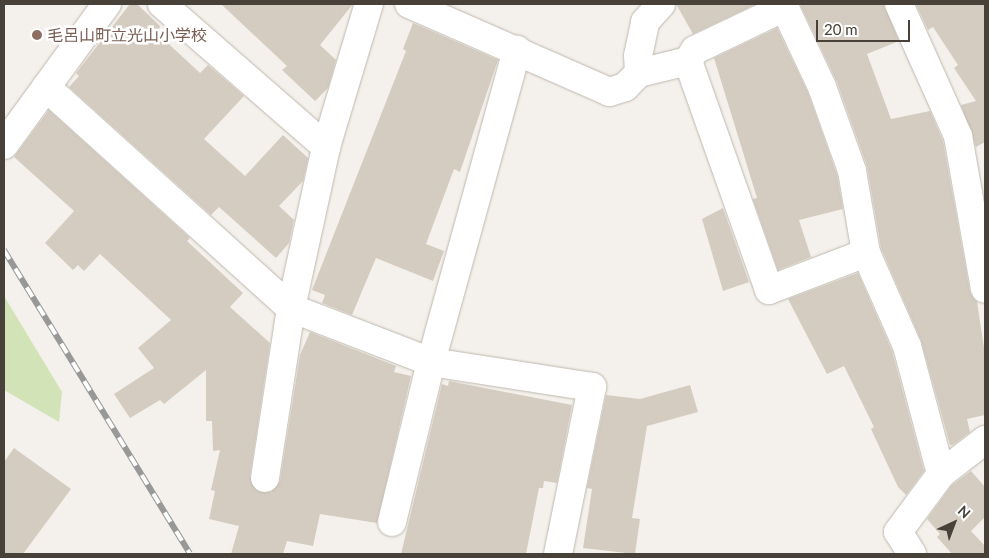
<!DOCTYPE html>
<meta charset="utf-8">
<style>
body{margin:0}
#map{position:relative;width:989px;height:558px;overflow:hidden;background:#f4f0eb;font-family:Lato,"Noto Sans JP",sans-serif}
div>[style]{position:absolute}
.green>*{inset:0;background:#d2e3b8}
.building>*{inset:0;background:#d4ccc1}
.roads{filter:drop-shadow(0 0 1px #beb8ae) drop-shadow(0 0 1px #beb8ae)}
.street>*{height:28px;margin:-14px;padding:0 14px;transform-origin:14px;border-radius:14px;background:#fff}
.rail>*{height:5.5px;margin-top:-2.75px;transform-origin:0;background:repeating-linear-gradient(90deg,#fff 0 11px,#989898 0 22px);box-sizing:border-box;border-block:1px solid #989898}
.dots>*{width:14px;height:14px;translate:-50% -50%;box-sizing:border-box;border:2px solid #fff;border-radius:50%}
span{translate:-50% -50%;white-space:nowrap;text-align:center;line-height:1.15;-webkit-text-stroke:5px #fff;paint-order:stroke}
.education-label{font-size:16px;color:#785e54}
.left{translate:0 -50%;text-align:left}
.frame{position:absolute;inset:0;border:5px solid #474139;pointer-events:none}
.north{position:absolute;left:929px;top:498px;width:50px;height:50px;-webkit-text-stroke:4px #fff;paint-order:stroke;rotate:43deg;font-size:14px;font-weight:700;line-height:20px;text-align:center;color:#474139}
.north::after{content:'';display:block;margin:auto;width:18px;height:22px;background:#474139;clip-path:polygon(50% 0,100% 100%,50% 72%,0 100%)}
.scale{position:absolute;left:816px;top:20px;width:94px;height:22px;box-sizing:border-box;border:2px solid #474139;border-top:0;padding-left:6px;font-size:15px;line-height:18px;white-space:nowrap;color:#474139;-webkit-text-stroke:4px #fff;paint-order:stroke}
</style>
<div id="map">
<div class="green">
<i style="clip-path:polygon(4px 296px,62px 392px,59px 422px,4px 390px)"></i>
</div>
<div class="building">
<i style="clip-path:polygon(130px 4px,137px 4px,160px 26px,158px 34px,200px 73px,208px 65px,244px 96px,204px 139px,245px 176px,283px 135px,308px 158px,303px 181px,279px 206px,294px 220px,289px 243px,276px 258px,219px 207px,211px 215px,69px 87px,79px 76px,76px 73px)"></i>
<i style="clip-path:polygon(221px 4px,353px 4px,320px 45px,336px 60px,328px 88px,315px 101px,282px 70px,287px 66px)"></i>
<i style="clip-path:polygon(676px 4px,756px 4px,693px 34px)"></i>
<i style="clip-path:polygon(800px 4px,884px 4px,899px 41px,867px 54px,891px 119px,930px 111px,943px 141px,970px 292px,977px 302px,985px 354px,985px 415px,967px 419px,970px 432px,953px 445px,950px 445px,921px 340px,881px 248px,867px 166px,837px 82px)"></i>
<i style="clip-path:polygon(916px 4px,985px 4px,985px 142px,976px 147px,961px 105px,976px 101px,954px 68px,958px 65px,933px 27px,928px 30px)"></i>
<i style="clip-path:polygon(413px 23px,498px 60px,460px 172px,454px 169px,426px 244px,444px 251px,433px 281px,376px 258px,352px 315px,322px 303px,325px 295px,312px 290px,406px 51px,403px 49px)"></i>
<i style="clip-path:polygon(777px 28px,808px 93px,837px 175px,843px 209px,799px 220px,811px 257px,778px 270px,753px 199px,757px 198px,714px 58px)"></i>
<i style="clip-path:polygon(49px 110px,190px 238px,187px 241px,243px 293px,230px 307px,270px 343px,250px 476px,256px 490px,271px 492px,280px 481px,300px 355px,310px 332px,396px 366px,394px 372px,411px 376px,377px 523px,320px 514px,313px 546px,287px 541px,283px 554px,231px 554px,239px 526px,209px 519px,215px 491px,211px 490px,220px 450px,213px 451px,212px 421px,206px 421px,206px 370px,164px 404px,160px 400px,130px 418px,114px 394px,154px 368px,138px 348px,171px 320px,100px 254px,84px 271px,78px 265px,73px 270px,45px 243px,74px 211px,14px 157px)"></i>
<i style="clip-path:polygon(723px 208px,749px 282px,723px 291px,702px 219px)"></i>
<i style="clip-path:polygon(858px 273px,892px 351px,924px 471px,906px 495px,898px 487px,871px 429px,874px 427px,844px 366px,827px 374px,788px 299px)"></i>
<i style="clip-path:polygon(449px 381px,572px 405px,557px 483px,544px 481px,543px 488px,539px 488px,526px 554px,401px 554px,442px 384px,448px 386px)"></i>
<i style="clip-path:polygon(690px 385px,698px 412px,647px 426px,632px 518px,640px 519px,635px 554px,583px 548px,592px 489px,587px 488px,606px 395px,640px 399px)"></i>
<i style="clip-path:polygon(14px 448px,71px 489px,23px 554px,4px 554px,4px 462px)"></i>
<i style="clip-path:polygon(971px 471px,985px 487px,985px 517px,971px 531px,985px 546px,985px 554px,952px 554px,937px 537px,940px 534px,927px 519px,952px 485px)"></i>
</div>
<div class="roads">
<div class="street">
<i style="left:162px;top:4px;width:218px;rotate:41.1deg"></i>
<i style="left:409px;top:4px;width:219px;rotate:23.7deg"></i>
<i style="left:609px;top:92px;width:17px;rotate:-17deg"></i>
<i style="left:625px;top:87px;width:20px;rotate:-45deg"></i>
<i style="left:639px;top:73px;width:50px;rotate:-13.8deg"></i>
<i style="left:688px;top:61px;width:13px;rotate:-58deg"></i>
<i style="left:695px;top:50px;width:100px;rotate:-25.5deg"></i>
<i style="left:783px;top:4px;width:92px;rotate:64.8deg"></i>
<i style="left:822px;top:87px;width:89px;rotate:70.3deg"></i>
<i style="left:852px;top:171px;width:83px;rotate:80.3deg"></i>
<i style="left:866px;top:253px;width:102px;rotate:66.2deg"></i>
<i style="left:907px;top:346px;width:132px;rotate:75.1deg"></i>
<i style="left:899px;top:4px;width:145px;rotate:65.9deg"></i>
<i style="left:958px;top:136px;width:155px;rotate:80deg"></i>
<i style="left:688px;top:61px;width:243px;rotate:70.5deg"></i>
<i style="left:769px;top:290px;width:104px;rotate:-20.9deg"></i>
<i style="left:639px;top:73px;width:17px;rotate:-93deg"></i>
<i style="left:638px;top:56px;width:35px;rotate:-78deg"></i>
<i style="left:645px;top:22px;width:24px;rotate:-48deg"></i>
<i style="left:46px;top:87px;width:330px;rotate:42.1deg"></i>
<i style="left:291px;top:308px;width:150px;rotate:21.1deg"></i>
<i style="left:431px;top:362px;width:163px;rotate:8.8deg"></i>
<i style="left:592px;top:387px;width:170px;rotate:101.5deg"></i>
<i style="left:4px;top:145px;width:175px;rotate:-53.9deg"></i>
<i style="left:265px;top:478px;width:172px;rotate:-81.3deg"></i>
<i style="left:291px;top:308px;width:165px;rotate:-77.7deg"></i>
<i style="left:326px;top:147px;width:149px;rotate:-73.3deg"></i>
<i style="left:392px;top:522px;width:165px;rotate:-76.3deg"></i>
<i style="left:431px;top:362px;width:324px;rotate:-74.6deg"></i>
<i style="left:912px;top:554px;width:26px;rotate:-122deg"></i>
<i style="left:898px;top:532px;width:72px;rotate:-53.4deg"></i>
<i style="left:941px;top:474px;width:56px;rotate:-37.7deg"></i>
</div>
</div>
<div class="rail">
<i style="left:4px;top:250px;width:356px;rotate:58.5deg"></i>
</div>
<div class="dots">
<i style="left:37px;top:35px;background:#8d6e63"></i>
</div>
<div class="education-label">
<span class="left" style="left:47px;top:35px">毛呂山町立光山小学校</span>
</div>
<div class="frame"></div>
<div class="north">N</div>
<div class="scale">20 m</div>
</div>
